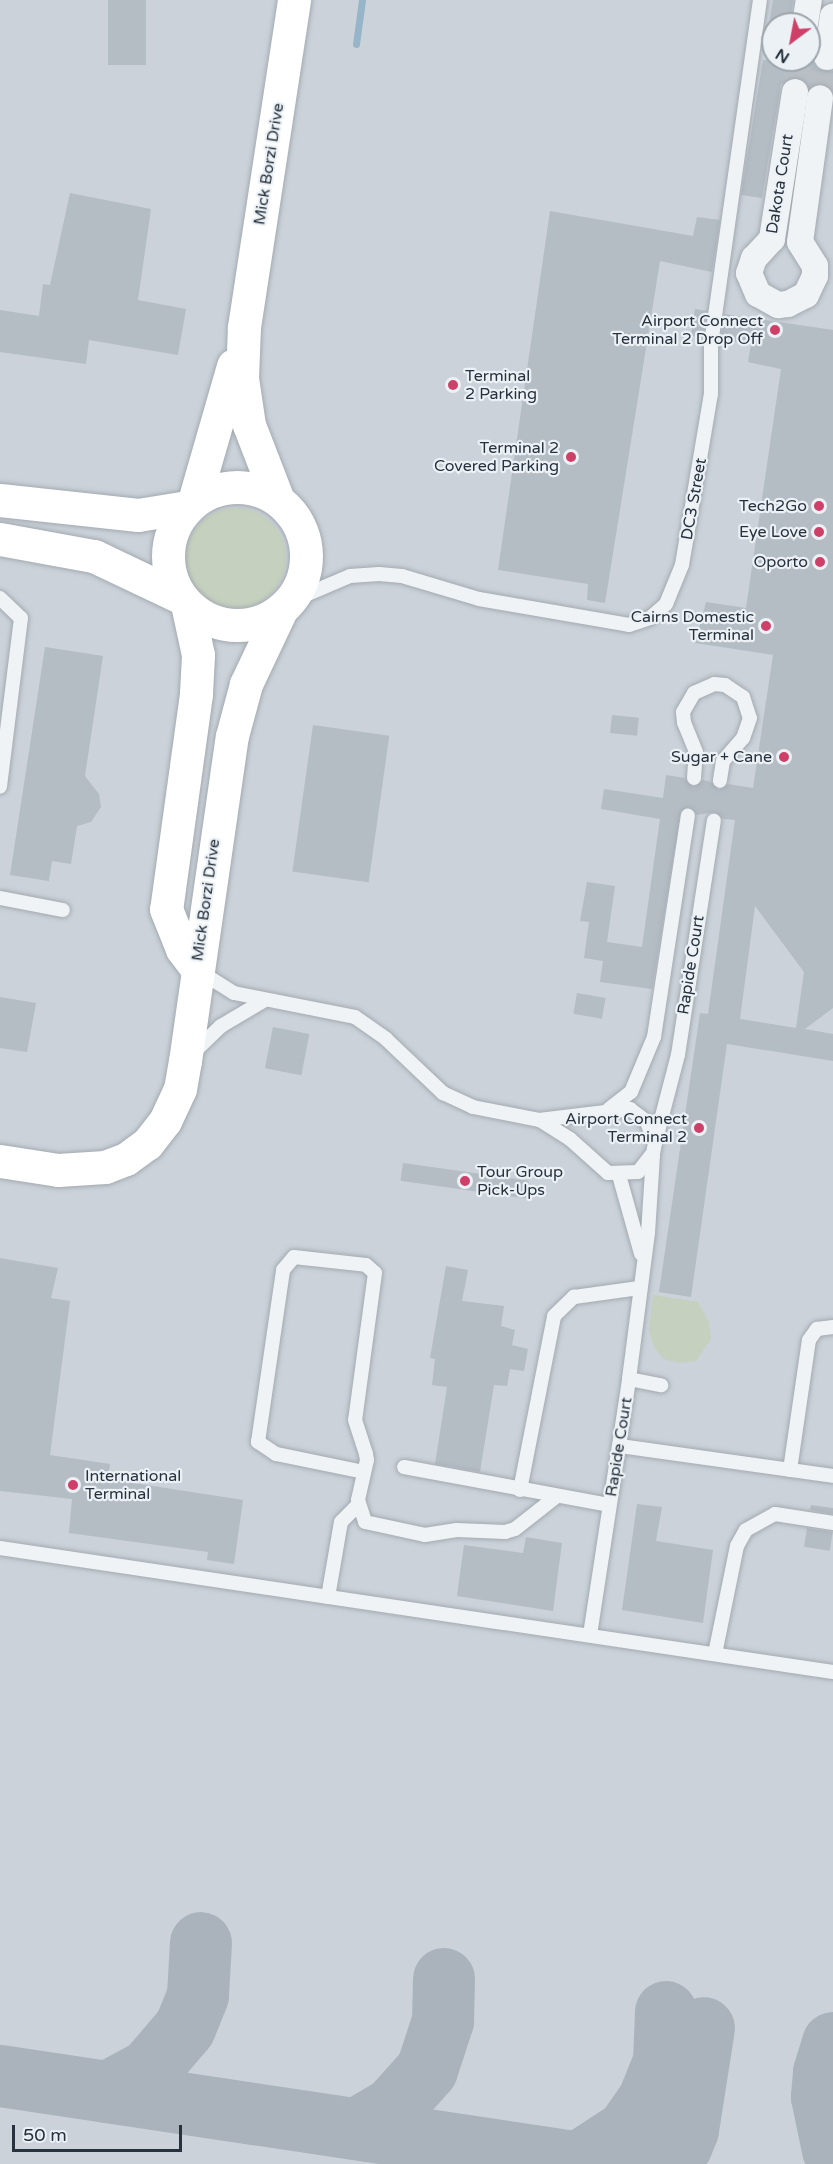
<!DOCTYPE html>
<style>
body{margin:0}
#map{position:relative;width:833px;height:2164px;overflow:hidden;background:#dde2e7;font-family:"Varela Round",sans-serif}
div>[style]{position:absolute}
.built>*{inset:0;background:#cbd2d9}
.green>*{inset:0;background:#c5d1be}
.round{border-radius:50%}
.stream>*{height:7px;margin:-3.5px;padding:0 3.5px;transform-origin:3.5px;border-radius:3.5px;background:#97b5c8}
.taxiway>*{height:62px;margin:-31px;padding:0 31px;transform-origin:31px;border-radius:31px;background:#aab3bc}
.building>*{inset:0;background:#b4bcc4;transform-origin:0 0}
.street-tunnel>*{height:26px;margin-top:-13px;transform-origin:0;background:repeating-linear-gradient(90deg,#b9bfc5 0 26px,transparent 0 39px)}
.roads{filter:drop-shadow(0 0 2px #a3aab1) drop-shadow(0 0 2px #a3aab1)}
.lane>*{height:14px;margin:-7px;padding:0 7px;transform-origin:7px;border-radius:7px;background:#f0f3f5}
.street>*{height:26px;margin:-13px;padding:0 13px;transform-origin:13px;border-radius:13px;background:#f0f3f5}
.secondary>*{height:33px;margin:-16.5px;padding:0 16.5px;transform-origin:16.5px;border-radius:16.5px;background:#fff}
.secondary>.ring{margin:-16.5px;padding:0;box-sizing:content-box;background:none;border:33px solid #fff;border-radius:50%}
.dots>*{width:16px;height:16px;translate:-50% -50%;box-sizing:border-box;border:3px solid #ecf1f5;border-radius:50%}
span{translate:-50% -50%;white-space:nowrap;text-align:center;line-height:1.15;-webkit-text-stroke:4.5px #ecf1f5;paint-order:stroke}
.street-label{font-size:16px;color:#27323e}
.poi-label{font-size:16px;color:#27323e}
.right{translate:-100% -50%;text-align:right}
.left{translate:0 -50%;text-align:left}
.north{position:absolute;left:761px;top:12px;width:60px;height:60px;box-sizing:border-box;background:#ecf1f5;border:2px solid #9da5ac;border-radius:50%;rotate:212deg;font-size:16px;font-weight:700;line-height:24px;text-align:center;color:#27323e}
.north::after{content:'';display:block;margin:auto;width:21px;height:27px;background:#ce4068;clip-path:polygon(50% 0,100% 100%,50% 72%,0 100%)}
.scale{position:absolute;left:12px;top:2125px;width:170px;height:27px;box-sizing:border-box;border:3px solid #27323e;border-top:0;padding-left:8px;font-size:18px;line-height:21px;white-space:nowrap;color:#27323e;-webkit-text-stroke:4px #ecf1f5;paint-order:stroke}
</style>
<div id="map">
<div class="built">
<i style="clip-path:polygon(evenodd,0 0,833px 0,833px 2164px,0 2164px,0 0,773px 24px,809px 24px,809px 60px,773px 60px,773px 24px)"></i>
</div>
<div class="green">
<i class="round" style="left:186px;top:508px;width:100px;height:100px"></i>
<i style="clip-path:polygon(653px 1295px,698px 1302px,709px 1322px,711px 1339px,696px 1361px,679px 1363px,664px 1359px,654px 1347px,649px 1331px)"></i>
</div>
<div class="stream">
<i style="left:356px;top:44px;width:44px;rotate:-82.2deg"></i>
</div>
<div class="taxiway">
<i style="left:833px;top:2043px;width:31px;rotate:107deg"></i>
<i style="left:824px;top:2073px;width:24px;rotate:95deg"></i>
<i style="left:822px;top:2097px;width:54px;rotate:78.3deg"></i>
<i style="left:0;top:2076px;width:595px;rotate:8.51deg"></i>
<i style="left:108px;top:2092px;width:47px;rotate:-28.2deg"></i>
<i style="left:149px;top:2070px;width:55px;rotate:-49.4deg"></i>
<i style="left:185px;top:2028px;width:35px;rotate:-68deg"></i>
<i style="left:198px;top:1995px;width:52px;rotate:-86.7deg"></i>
<i style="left:357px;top:2129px;width:42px;rotate:-30.3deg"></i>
<i style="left:393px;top:2108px;width:51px;rotate:-48.2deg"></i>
<i style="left:427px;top:2070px;width:52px;rotate:-71.9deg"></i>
<i style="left:443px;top:2021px;width:42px;rotate:-88.6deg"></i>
<i style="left:578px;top:2163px;width:59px;rotate:-33.1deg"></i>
<i style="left:627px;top:2131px;width:39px;rotate:-55deg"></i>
<i style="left:649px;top:2099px;width:40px;rotate:-68deg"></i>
<i style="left:664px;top:2062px;width:50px;rotate:-87.7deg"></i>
<i style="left:660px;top:2164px;width:29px;rotate:-41deg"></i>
<i style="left:682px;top:2145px;width:16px;rotate:-68deg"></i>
<i style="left:688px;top:2130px;width:103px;rotate:-81.1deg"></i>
</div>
<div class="building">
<i style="left:108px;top:0;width:38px;height:65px"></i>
<i style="clip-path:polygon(773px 0,793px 0,790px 24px,769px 24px)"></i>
<i style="clip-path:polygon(809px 55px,818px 69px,833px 71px,833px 91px,823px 83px,809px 88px,797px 77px,781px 84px,762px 198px,741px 195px,763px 60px,809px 60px)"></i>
<i style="clip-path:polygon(70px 193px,151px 209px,138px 300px,186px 309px,178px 355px,89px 340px,86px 364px,0 352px,0 310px,39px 316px,43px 284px,50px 285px)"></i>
<i style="clip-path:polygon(550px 211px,693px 236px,697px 217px,720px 220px,712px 272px,660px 261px,605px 603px,587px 600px,588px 584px,498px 570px)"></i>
<i style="left:695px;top:309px;width:12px;height:27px;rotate:9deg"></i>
<i style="clip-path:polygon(evenodd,724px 314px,833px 330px,833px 1008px,805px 1029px,833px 1034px,833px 1061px,727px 1044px,691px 1297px,659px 1292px,700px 1013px,708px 1014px,735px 820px,723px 819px,715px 812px,697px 815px,690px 807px,681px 811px,652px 989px,600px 982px,603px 961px,584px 958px,589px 922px,580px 921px,587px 882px,615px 886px,607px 942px,642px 947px,660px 819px,601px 809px,604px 789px,663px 798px,666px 775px,685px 778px,693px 787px,703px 780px,711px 782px,719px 790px,728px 784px,753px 788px,773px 655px,695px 643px,706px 602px,746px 608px,781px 369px,748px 362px,751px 344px,721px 340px,724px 314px,755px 906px,804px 972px,796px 1028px,740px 1019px,755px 906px)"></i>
<i style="clip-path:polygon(45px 647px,103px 656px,85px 776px,99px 794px,101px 807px,91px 822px,77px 826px,71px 864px,52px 861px,49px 881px,10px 875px)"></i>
<i style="left:612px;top:715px;width:27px;height:18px;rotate:6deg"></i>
<i style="left:313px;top:725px;width:77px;height:148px;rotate:8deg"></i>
<i style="left:577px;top:993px;width:29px;height:21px;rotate:10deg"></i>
<i style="clip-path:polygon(0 997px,36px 1003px,27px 1052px,0 1048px)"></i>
<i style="left:273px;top:1027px;width:37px;height:42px;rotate:11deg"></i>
<i style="left:403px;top:1163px;width:127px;height:18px;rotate:8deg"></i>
<i style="clip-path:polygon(0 1258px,58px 1268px,51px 1298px,70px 1301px,50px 1455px,110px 1464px,108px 1479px,243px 1500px,234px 1564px,207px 1560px,208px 1552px,69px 1533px,72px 1499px,0 1491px)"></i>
<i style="clip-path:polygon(446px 1266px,468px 1270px,462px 1301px,504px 1306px,501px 1326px,515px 1330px,512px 1345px,528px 1349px,524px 1371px,510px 1369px,507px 1386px,494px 1385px,480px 1472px,435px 1464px,447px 1387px,432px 1385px,435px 1359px,430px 1358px)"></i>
<i style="clip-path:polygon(637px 1504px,662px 1507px,656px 1541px,713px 1550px,703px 1623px,622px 1610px)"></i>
<i style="clip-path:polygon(811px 1505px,833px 1508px,833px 1514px,810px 1510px)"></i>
<i style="left:807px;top:1528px;width:26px;height:19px;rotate:9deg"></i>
<i style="clip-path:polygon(526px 1537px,562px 1543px,553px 1611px,457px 1596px,464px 1545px,523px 1553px)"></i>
</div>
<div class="street-tunnel">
<i style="left:795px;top:92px;width:32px;rotate:-83deg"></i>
<i style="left:820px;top:98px;width:42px;rotate:-80.3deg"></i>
</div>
<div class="roads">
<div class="lane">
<i style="left:0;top:598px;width:29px;rotate:44deg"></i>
<i style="left:21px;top:618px;width:170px;rotate:97.1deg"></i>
<i style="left:289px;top:602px;width:66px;rotate:-23.1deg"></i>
<i style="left:350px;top:576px;width:29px;rotate:-4deg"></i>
<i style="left:379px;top:574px;width:23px;rotate:5deg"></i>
<i style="left:402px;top:576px;width:80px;rotate:16.6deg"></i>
<i style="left:479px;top:599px;width:152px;rotate:9.8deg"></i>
<i style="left:629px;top:625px;width:22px;rotate:-18deg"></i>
<i style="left:650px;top:618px;width:21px;rotate:-41deg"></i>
<i style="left:666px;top:604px;width:42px;rotate:-67.7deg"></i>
<i style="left:682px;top:565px;width:173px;rotate:-80.4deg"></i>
<i style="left:711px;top:394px;width:50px;rotate:-90deg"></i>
<i style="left:711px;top:344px;width:347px;rotate:-81.9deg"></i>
<i style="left:694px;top:778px;width:26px;rotate:-86deg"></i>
<i style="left:696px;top:752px;width:31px;rotate:-112deg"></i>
<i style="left:684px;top:723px;width:11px;rotate:-95deg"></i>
<i style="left:683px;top:712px;width:22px;rotate:-60deg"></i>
<i style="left:694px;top:693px;width:22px;rotate:-24deg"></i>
<i style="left:714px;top:684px;width:11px;rotate:5deg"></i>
<i style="left:725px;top:685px;width:22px;rotate:34deg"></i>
<i style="left:743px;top:697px;width:22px;rotate:72deg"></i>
<i style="left:750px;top:718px;width:21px;rotate:109deg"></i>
<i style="left:743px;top:738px;width:30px;rotate:131deg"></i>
<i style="left:723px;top:761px;width:20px;rotate:99deg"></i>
<i style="left:0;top:898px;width:64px;rotate:10.8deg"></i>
<i style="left:199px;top:971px;width:41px;rotate:32.2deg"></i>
<i style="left:234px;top:993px;width:123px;rotate:11.2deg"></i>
<i style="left:355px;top:1017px;width:38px;rotate:35deg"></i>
<i style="left:386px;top:1039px;width:79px;rotate:43.5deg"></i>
<i style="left:443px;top:1093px;width:33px;rotate:25deg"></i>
<i style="left:473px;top:1107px;width:67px;rotate:11.1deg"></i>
<i style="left:539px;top:1120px;width:92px;rotate:-6.9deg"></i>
<i style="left:630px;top:1109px;width:21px;rotate:37deg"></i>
<i style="left:647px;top:1122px;width:22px;rotate:69deg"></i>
<i style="left:655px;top:1143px;width:10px;rotate:101deg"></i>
<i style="left:653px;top:1153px;width:24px;rotate:128deg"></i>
<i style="left:638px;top:1172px;width:30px;rotate:178deg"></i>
<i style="left:608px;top:1173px;width:51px;rotate:-138.2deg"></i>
<i style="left:570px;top:1139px;width:36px;rotate:-148deg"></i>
<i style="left:193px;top:1053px;width:39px;rotate:-44deg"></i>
<i style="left:221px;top:1026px;width:51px;rotate:-30.6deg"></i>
<i style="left:609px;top:1109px;width:28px;rotate:-38deg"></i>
<i style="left:631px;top:1092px;width:60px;rotate:-67.3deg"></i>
<i style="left:654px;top:1037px;width:224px;rotate:-81.3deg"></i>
<i style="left:655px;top:1143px;width:91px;rotate:-75.4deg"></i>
<i style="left:678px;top:1055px;width:237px;rotate:-81.3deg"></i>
<i style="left:619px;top:1175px;width:82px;rotate:74.4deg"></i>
<i style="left:629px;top:1379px;width:33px;rotate:11deg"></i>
<i style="left:620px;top:1446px;width:215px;rotate:8deg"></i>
<i style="left:404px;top:1467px;width:208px;rotate:10.5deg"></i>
<i style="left:790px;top:1470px;width:131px;rotate:-81.7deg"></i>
<i style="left:809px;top:1340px;width:14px;rotate:-54deg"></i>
<i style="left:817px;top:1329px;width:16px;rotate:-7deg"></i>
<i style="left:364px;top:1472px;width:90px;rotate:-168.4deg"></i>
<i style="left:276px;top:1454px;width:22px;rotate:-146deg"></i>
<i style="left:258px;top:1442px;width:174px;rotate:-81.7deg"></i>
<i style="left:283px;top:1270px;width:17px;rotate:-50deg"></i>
<i style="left:294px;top:1257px;width:72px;rotate:6.3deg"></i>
<i style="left:366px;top:1265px;width:12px;rotate:42deg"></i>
<i style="left:375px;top:1273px;width:148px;rotate:97.7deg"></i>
<i style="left:355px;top:1420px;width:36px;rotate:72deg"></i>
<i style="left:366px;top:1454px;width:6px;rotate:81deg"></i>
<i style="left:367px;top:1460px;width:41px;rotate:102.7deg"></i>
<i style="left:358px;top:1500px;width:23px;rotate:72deg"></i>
<i style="left:365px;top:1522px;width:61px;rotate:12.2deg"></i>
<i style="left:425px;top:1535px;width:32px;rotate:-9deg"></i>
<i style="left:457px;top:1530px;width:48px;rotate:2.4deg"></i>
<i style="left:505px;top:1532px;width:10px;rotate:-17deg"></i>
<i style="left:515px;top:1529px;width:53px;rotate:-38.2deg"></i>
<i style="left:520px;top:1490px;width:177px;rotate:-78.9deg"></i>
<i style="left:554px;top:1316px;width:28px;rotate:-44deg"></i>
<i style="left:574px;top:1297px;width:66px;rotate:-7.9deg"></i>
<i style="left:0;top:1548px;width:842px;rotate:8.47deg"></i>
<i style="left:328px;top:1597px;width:76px;rotate:-80.2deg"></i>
<i style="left:341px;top:1522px;width:25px;rotate:-45deg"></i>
<i style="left:590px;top:1635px;width:259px;rotate:-81.3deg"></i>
<i style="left:629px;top:1379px;width:147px;rotate:-82.6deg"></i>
<i style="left:648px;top:1233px;width:78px;rotate:-86.3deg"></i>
<i style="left:715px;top:1654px;width:110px;rotate:-78.5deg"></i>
<i style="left:737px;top:1546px;width:18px;rotate:-61deg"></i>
<i style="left:746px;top:1530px;width:33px;rotate:-29deg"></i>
<i style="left:775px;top:1514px;width:59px;rotate:8.8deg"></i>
</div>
<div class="street">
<i style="left:805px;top:24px;width:24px;rotate:-81deg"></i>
<i style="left:827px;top:57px;width:41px;rotate:-81.7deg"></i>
<i style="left:795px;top:92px;width:149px;rotate:98.9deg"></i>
<i style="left:772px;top:239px;width:26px;rotate:133deg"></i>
<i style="left:754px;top:258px;width:16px;rotate:108deg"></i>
<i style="left:749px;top:273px;width:23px;rotate:67deg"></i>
<i style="left:758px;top:294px;width:23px;rotate:29deg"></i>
<i style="left:778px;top:305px;width:10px;rotate:-6deg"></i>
<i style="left:788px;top:304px;width:20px;rotate:-27deg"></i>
<i style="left:806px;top:295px;width:21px;rotate:-65deg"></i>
<i style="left:815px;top:276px;width:10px;rotate:-90deg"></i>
<i style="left:815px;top:266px;width:28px;rotate:-122deg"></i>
<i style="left:800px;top:242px;width:145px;rotate:-82.1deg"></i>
</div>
<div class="secondary">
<i class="ring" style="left:168px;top:487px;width:105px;height:105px"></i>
<i style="left:0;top:500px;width:139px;rotate:6.2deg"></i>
<i style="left:138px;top:515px;width:50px;rotate:-9.3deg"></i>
<i style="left:278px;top:500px;width:80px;rotate:-111.1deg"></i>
<i style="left:249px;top:425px;width:48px;rotate:-98.5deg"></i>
<i style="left:242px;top:378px;width:51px;rotate:-87.8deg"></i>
<i style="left:244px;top:327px;width:331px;rotate:-81.3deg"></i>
<i style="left:194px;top:501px;width:141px;rotate:-73.9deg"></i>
<i style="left:0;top:539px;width:96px;rotate:10.3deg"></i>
<i style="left:94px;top:556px;width:98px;rotate:25.5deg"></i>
<i style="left:187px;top:604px;width:52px;rotate:77.8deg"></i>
<i style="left:198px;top:655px;width:39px;rotate:93deg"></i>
<i style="left:196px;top:694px;width:217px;rotate:97.9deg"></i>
<i style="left:166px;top:909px;width:43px;rotate:68.2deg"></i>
<i style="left:182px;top:949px;width:25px;rotate:53deg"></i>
<i style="left:0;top:1161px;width:59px;rotate:8.8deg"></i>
<i style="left:58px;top:1170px;width:47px;rotate:-3.7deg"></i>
<i style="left:105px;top:1167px;width:22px;rotate:-21deg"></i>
<i style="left:126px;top:1159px;width:26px;rotate:-36deg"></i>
<i style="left:147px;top:1144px;width:29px;rotate:-52deg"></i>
<i style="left:165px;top:1121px;width:35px;rotate:-65deg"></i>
<i style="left:180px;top:1089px;width:28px;rotate:-80deg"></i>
<i style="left:185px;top:1061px;width:328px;rotate:-81.8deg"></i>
<i style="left:232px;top:736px;width:54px;rotate:-74.9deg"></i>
<i style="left:246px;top:684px;width:82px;rotate:-64.7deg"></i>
</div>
</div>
<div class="dots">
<i style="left:775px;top:330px;background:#ce4068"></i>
<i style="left:453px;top:385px;background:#ce4068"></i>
<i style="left:571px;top:457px;background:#ce4068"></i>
<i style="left:819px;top:506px;background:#ce4068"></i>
<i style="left:819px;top:532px;background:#ce4068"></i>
<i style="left:820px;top:562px;background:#ce4068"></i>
<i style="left:766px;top:626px;background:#ce4068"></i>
<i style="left:784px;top:757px;background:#ce4068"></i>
<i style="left:699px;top:1128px;background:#ce4068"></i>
<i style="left:465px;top:1181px;background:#ce4068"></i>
<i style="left:73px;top:1485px;background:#ce4068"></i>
</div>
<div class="street-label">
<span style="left:269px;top:164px;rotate:-81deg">Mick Borzi Drive</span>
<span style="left:780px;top:184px;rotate:-81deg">Dakota Court</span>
<span style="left:694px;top:499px;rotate:-80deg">DC3 Street</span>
<span style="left:206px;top:900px;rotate:-82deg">Mick Borzi Drive</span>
<span style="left:691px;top:965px;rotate:-81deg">Rapide Court</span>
<span style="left:619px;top:1447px;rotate:-81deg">Rapide Court</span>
</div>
<div class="poi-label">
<span class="right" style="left:763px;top:330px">Airport Connect<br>Terminal 2 Drop Off</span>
<span class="left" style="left:465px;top:385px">Terminal<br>2 Parking</span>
<span class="right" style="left:559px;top:457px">Terminal 2<br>Covered Parking</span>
<span class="right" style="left:807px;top:506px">Tech2Go</span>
<span class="right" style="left:807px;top:532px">Eye Love</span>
<span class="right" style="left:808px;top:562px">Oporto</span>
<span class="right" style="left:754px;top:626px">Cairns Domestic<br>Terminal</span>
<span class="right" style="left:772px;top:757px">Sugar + Cane</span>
<span class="right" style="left:687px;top:1128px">Airport Connect<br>Terminal 2</span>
<span class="left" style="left:477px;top:1181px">Tour Group<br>Pick-Ups</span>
<span class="left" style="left:85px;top:1485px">International<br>Terminal</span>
</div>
<div class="north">N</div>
<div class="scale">50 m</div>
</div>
